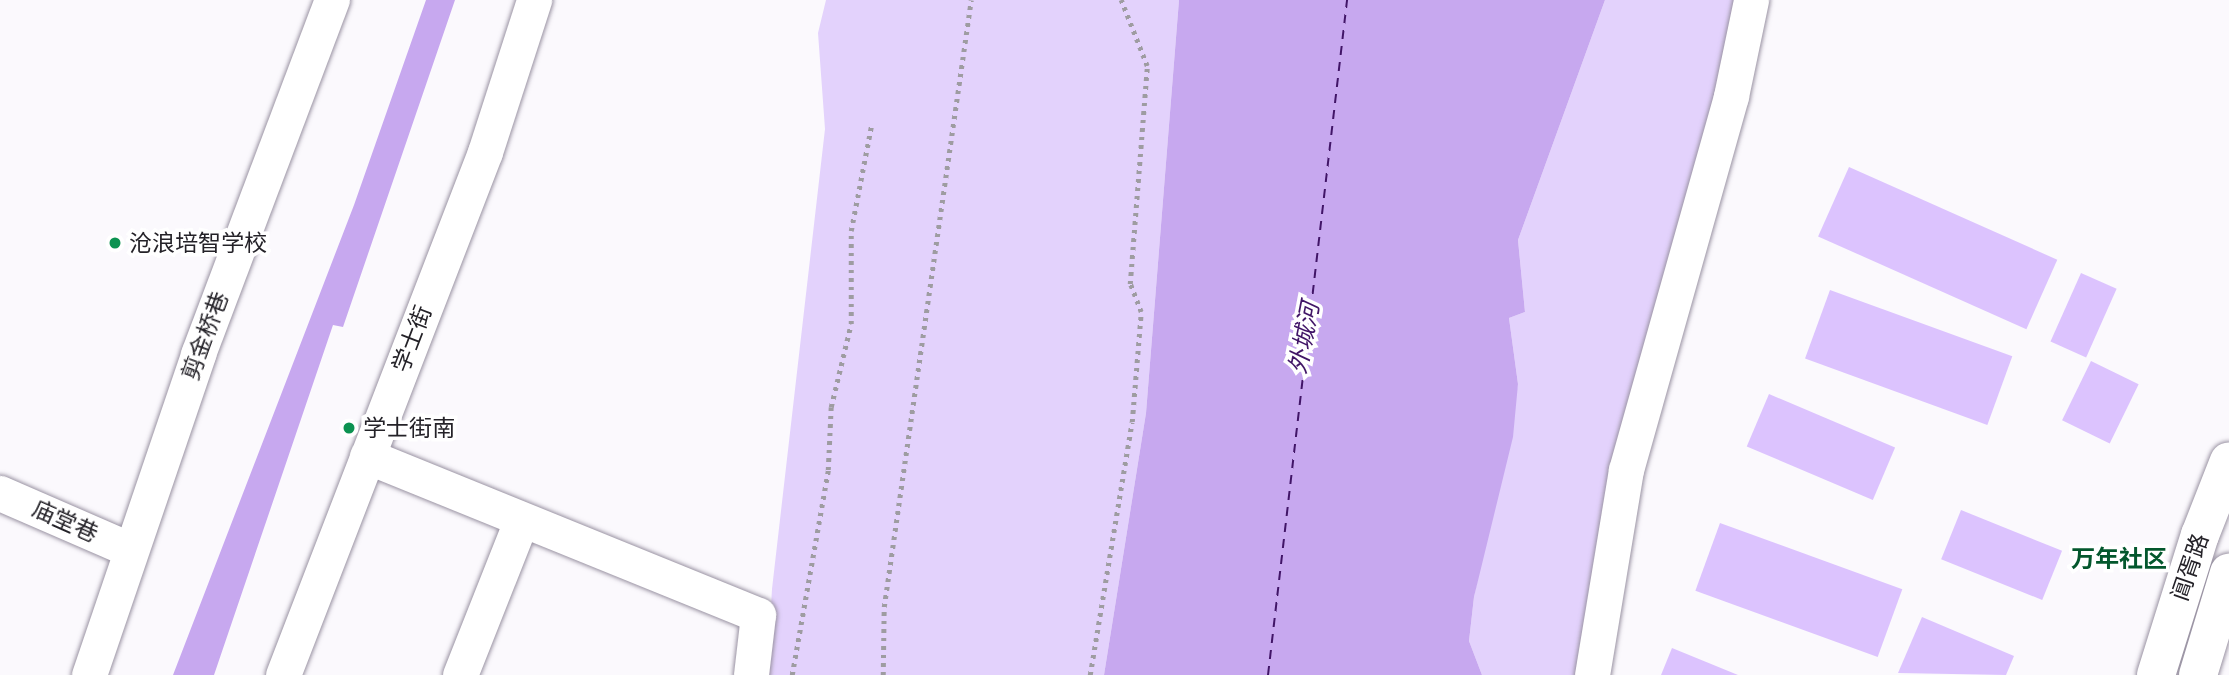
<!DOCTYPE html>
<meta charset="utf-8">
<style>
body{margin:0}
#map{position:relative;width:2229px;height:675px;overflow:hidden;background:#fbf9fd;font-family:"Space Grotesk","Noto Sans SC",sans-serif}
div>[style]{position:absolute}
.green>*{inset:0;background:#e3d2fc}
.water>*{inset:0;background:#c7a8ef}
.ferry>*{height:2px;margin-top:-1px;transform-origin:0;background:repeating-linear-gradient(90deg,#411567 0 9px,transparent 0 16px)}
.building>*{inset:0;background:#dcc3fe;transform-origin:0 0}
.path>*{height:4.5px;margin-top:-2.25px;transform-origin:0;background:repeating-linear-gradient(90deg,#9e9ca1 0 3.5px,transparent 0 8.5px)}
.roads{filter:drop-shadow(0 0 2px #9a93a3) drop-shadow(0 0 2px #9a93a3)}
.minor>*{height:35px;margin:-17.5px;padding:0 17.5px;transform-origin:17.5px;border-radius:17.5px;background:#fff}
.major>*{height:38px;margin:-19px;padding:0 19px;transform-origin:19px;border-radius:19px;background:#fff}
.dots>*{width:19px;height:19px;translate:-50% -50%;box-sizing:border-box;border:4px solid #fff;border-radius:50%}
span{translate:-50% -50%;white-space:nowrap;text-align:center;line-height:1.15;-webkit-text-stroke:7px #fff;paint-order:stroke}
.poi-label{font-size:23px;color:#242228}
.left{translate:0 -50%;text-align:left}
.street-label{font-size:23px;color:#242228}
.water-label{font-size:24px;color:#411567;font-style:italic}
.neighbourhood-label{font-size:24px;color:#03572d;font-weight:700}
</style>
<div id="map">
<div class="green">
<i style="clip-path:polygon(826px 0,1179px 0,1146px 413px,1104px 675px,767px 675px,772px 589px,825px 129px,818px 33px)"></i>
<i style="clip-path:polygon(1605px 0,1743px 0,1588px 675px,1482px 675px,1469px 641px,1474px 597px,1518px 384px,1509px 318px,1525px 312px,1518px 240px)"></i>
</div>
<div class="water">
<i style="clip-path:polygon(426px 0,455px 0,343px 327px,333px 325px,214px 675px,173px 675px,354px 205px)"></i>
<i style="clip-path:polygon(1179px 0,1605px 0,1518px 240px,1525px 312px,1509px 318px,1518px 384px,1513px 437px,1474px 597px,1469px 641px,1482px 675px,1104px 675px,1146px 413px)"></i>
</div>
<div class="ferry">
<i style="left:1268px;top:675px;width:680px;rotate:-83.32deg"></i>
</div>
<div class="building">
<i style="left:1849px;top:167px;width:228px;height:76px;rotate:24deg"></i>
<i style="left:2081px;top:273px;width:39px;height:75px;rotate:24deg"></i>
<i style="left:1830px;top:290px;width:194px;height:73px;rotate:20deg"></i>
<i style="left:2091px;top:361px;width:53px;height:66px;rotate:26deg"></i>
<i style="left:1769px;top:394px;width:137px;height:57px;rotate:23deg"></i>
<i style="left:1961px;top:510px;width:109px;height:53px;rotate:22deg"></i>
<i style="left:1720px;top:523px;width:194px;height:72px;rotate:20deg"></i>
<i style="clip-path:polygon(1922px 617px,2014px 656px,2006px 675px,1898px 673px)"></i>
<i style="clip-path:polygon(1672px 648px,1738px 675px,1661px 675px)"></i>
</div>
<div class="path">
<i style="left:792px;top:675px;width:208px;rotate:-80deg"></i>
<i style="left:828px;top:470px;width:63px;rotate:-87.3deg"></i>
<i style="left:831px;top:407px;width:85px;rotate:-76.5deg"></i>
<i style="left:851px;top:324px;width:93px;rotate:-90deg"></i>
<i style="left:851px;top:231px;width:106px;rotate:-79.1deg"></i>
<i style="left:883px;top:675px;width:68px;rotate:-89.2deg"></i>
<i style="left:884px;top:607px;width:613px;rotate:-81.84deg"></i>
<i style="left:1090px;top:675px;width:256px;rotate:-80.6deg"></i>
<i style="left:1132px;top:422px;width:110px;rotate:-85.3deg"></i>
<i style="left:1141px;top:312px;width:30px;rotate:-111deg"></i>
<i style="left:1130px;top:284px;width:219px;rotate:-85.5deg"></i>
<i style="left:1147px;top:66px;width:71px;rotate:-111.5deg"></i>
</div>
<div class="roads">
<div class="minor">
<i style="left:367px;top:456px;width:422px;rotate:22.1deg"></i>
<i style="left:758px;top:615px;width:60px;rotate:96.7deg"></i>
<i style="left:0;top:493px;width:141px;rotate:23.5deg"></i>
<i style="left:89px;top:675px;width:339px;rotate:-71.2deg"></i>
<i style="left:198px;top:354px;width:379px;rotate:-69.3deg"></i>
<i style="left:283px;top:675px;width:561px;rotate:-68.88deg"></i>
<i style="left:485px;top:152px;width:160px;rotate:-72.1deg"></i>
<i style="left:460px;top:675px;width:166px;rotate:-68.4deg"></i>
<i style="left:1592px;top:675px;width:208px;rotate:-80.6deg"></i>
<i style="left:1626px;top:470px;width:388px;rotate:-74.3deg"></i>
<i style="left:1731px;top:96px;width:98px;rotate:-78.2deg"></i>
</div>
<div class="major">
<i style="left:2156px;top:675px;width:147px;rotate:-72.6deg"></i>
<i style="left:2200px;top:535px;width:79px;rotate:-68.6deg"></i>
<i style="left:2198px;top:675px;width:107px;rotate:-73.1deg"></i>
</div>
</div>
<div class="dots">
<i style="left:115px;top:243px;background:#0c9251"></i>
<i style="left:349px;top:428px;background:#0c9251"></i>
</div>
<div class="poi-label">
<span class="left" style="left:129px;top:243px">沧浪培智学校</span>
<span class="left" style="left:363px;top:428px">学士街南</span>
</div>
<div class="street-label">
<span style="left:205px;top:336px;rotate:-70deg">剪金桥巷</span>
<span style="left:412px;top:339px;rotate:-69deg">学士街</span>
<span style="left:65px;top:521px;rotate:24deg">庙堂巷</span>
<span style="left:2190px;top:567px;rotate:-71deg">阊胥路</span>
</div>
<div class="water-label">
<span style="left:1304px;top:338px;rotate:-79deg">外城河</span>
</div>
<div class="neighbourhood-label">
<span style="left:2119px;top:559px">万年社区</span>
</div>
</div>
